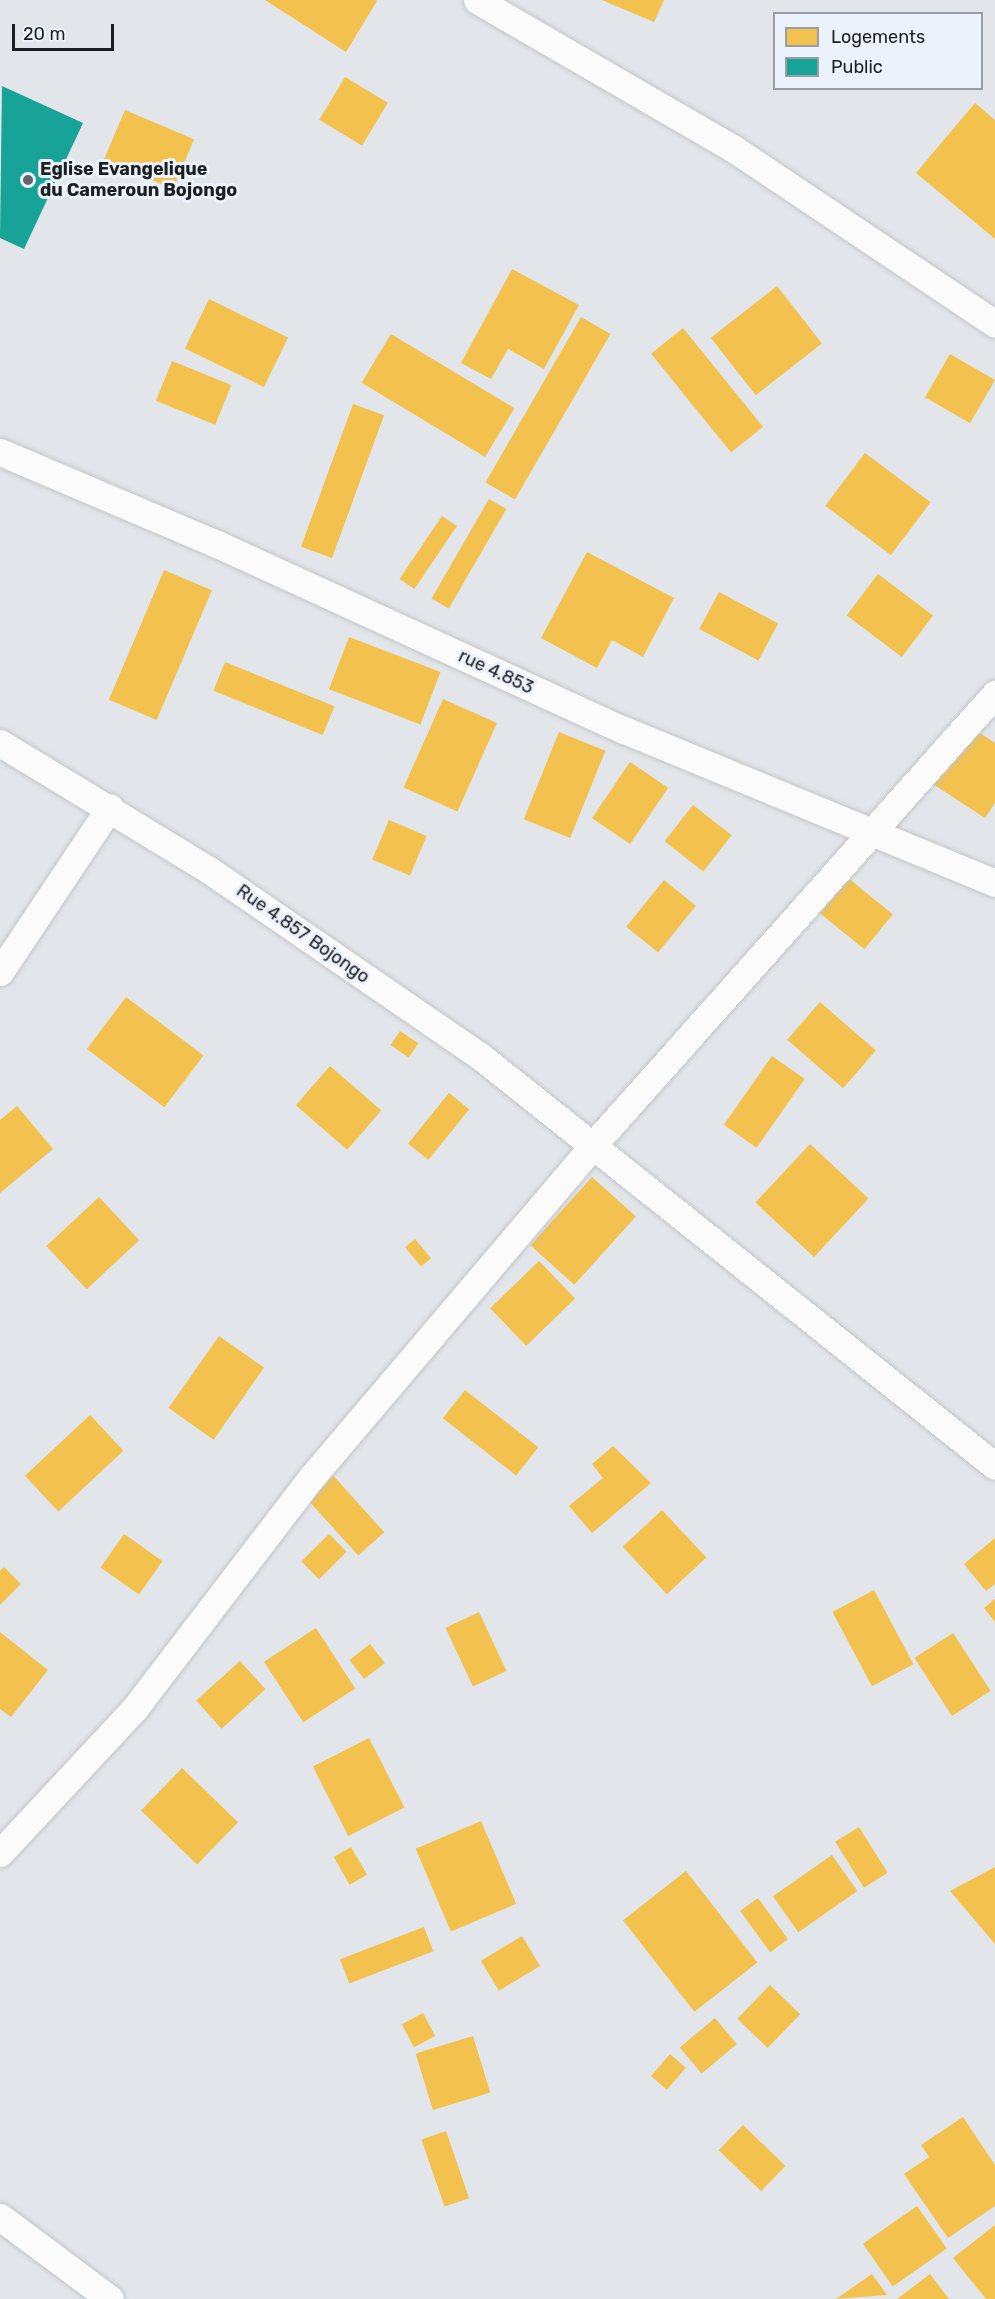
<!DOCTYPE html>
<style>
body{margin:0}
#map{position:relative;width:995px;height:2299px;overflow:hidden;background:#e2e6ea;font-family:Rubik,sans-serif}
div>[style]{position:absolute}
.homes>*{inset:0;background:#f2c14e;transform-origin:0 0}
.public>*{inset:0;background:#17a398}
.roads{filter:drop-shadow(0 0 2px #c2c4c8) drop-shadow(0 0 2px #c2c4c8)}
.street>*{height:27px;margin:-13.5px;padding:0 13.5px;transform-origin:13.5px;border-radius:13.5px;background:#fbfbfc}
.dots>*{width:16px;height:16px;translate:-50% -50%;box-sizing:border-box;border:3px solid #ecf2fc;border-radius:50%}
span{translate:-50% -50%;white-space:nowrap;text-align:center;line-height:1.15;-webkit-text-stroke:6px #ecf2fc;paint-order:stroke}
.poi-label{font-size:18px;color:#1d2023;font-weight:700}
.left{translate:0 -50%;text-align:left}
.street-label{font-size:18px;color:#1d2023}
.legend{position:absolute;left:773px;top:12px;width:210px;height:78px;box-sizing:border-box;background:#ecf2fc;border:2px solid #999ea5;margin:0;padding:8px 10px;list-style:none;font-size:18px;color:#1d2023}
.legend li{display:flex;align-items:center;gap:12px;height:30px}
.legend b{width:30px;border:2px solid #999ea5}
.scale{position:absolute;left:12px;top:24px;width:102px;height:27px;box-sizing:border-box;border:3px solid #1d2023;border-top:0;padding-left:8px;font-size:18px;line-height:21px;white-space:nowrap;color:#1d2023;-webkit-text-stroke:4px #ecf2fc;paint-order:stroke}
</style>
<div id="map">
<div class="homes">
<i style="clip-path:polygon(265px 0,375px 0,377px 1px,346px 52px)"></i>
<i style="clip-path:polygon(602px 0,664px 0,654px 22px)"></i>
<i style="left:345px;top:77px;width:50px;height:50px;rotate:31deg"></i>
<i style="clip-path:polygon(975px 103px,995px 120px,995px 239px,916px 173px)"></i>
<i style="left:125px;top:110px;width:75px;height:54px;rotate:23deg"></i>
<i style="clip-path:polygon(512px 269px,579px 305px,544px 369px,508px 349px,491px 379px,461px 363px)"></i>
<i style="left:777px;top:286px;width:73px;height:84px;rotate:52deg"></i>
<i style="left:209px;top:299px;width:88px;height:55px;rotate:26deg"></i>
<i style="left:581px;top:317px;width:34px;height:191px;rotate:30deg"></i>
<i style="left:683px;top:328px;width:127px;height:41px;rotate:51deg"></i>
<i style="left:391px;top:334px;width:144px;height:57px;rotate:31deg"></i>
<i style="left:950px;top:354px;width:52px;height:50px;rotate:30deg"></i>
<i style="left:172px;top:361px;width:64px;height:43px;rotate:22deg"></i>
<i style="left:353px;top:404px;width:33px;height:152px;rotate:20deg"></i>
<i style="left:865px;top:453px;width:82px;height:66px;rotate:37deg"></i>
<i style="left:489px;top:499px;width:20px;height:115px;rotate:30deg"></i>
<i style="left:442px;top:516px;width:18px;height:76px;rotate:34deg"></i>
<i style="clip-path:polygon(587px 552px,674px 598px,643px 657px,612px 640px,597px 668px,541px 638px)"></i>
<i style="left:164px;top:570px;width:52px;height:141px;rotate:23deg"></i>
<i style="left:878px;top:574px;width:69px;height:52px;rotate:37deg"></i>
<i style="left:719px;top:592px;width:67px;height:42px;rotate:28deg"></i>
<i style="left:349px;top:637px;width:98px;height:56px;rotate:21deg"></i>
<i style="left:225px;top:662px;width:118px;height:31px;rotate:22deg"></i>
<i style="left:443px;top:699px;width:59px;height:97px;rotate:24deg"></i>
<i style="clip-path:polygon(971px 727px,995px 743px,995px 803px,985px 818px,933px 784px)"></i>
<i style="left:559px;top:732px;width:50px;height:94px;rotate:22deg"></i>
<i style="left:630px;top:762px;width:46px;height:68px;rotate:34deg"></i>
<i style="left:693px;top:805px;width:49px;height:46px;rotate:38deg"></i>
<i style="left:389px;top:820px;width:41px;height:43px;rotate:23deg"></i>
<i style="left:843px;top:874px;width:64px;height:45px;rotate:39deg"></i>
<i style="left:664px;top:880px;width:41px;height:60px;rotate:39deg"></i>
<i style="left:126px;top:997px;width:97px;height:65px;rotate:37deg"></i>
<i style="left:820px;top:1002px;width:74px;height:50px;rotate:41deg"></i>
<i style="left:400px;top:1031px;width:22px;height:17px;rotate:34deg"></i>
<i style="left:772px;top:1056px;width:40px;height:84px;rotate:35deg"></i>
<i style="left:330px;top:1066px;width:68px;height:52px;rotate:41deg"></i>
<i style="left:449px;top:1093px;width:26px;height:65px;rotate:39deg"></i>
<i style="clip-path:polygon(17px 1106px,53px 1149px,0 1193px,0 1120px)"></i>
<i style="left:810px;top:1144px;width:80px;height:80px;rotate:43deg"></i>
<i style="left:592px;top:1177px;width:59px;height:92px;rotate:42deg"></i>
<i style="left:99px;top:1197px;width:59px;height:72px;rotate:47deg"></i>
<i style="left:415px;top:1239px;width:25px;height:13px;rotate:50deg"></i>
<i style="left:539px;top:1261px;width:52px;height:68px;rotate:46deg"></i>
<i style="left:219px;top:1336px;width:55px;height:88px;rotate:35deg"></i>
<i style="left:465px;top:1390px;width:93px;height:36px;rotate:38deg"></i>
<i style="left:90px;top:1415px;width:49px;height:89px;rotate:47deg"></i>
<i style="clip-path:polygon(613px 1446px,651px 1483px,592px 1533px,569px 1506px,603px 1478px,592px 1464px)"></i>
<i style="left:330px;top:1472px;width:81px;height:35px;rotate:48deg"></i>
<i style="left:662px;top:1510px;width:65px;height:54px;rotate:47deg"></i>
<i style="left:124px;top:1534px;width:47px;height:41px;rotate:35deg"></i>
<i style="left:329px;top:1534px;width:25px;height:39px;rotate:45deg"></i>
<i style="clip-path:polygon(995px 1538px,995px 1584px,986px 1591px,964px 1564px)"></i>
<i style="clip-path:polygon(4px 1567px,21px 1584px,0 1605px,0 1571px)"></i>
<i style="left:874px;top:1590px;width:84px;height:47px;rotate:62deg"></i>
<i style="clip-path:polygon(995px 1599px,995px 1622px,984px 1608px)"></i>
<i style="left:479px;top:1612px;width:65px;height:37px;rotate:65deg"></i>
<i style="left:316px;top:1628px;width:72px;height:62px;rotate:57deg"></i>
<i style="clip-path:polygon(0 1632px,48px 1670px,11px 1717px,0 1709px)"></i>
<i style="left:953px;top:1633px;width:69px;height:46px;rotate:57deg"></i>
<i style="left:370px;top:1644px;width:24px;height:26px;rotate:52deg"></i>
<i style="left:240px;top:1661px;width:38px;height:59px;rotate:48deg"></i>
<i style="left:369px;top:1738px;width:78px;height:63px;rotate:63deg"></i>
<i style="left:182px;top:1768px;width:78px;height:59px;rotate:44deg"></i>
<i style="left:481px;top:1821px;width:90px;height:71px;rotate:67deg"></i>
<i style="left:859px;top:1827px;width:54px;height:28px;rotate:58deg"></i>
<i style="left:351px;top:1847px;width:32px;height:20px;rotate:60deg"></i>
<i style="left:832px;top:1855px;width:44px;height:72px;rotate:55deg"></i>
<i style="clip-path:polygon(995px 1867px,995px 1944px,950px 1891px)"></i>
<i style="left:686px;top:1871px;width:116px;height:80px;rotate:52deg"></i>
<i style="left:758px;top:1898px;width:51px;height:22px;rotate:54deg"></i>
<i style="left:424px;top:1927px;width:26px;height:90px;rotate:69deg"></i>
<i style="left:522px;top:1936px;width:35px;height:48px;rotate:59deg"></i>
<i style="left:770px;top:1985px;width:42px;height:47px;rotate:44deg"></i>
<i style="left:423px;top:2013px;width:26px;height:24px;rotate:62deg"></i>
<i style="left:715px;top:2018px;width:34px;height:46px;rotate:50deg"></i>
<i style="left:473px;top:2036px;width:59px;height:60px;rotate:73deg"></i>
<i style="left:670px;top:2054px;width:21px;height:29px;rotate:41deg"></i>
<i style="clip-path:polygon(963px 2117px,995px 2165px,995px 2206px,948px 2238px,904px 2174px,929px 2157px,921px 2145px)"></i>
<i style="left:743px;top:2125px;width:59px;height:35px;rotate:44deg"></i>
<i style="left:446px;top:2131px;width:71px;height:26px;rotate:71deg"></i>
<i style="left:917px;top:2206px;width:52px;height:66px;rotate:55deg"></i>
<i style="clip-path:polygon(995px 2225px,995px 2299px,986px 2299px,953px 2258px)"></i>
<i style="clip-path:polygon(872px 2274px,887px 2295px,836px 2299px)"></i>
<i style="clip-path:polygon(930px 2274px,949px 2299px,897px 2299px)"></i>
</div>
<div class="public">
<i style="clip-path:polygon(2px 86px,83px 123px,24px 249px,0 238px)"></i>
</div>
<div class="roads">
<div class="street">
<i style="left:477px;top:0;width:297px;rotate:30.1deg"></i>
<i style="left:734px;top:149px;width:314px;rotate:33.8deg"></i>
<i style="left:0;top:452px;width:236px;rotate:23deg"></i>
<i style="left:217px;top:544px;width:447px;rotate:24.6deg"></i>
<i style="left:624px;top:730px;width:401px;rotate:22.4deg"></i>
<i style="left:0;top:743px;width:245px;rotate:31.3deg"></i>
<i style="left:209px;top:870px;width:329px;rotate:34.5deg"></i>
<i style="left:480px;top:1056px;width:658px;rotate:38.52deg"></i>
<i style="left:0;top:972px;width:198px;rotate:-56.3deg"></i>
<i style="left:0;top:1853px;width:198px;rotate:-47deg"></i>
<i style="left:135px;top:1708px;width:290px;rotate:-52.6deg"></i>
<i style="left:311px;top:1478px;width:438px;rotate:-49.7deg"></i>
<i style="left:594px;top:1144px;width:603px;rotate:-48.3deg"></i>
<i style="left:0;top:2217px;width:137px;rotate:36.7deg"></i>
</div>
</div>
<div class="dots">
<i style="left:28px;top:180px;background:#626569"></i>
</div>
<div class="poi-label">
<span class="left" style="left:40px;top:180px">Eglise Evangelique<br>du Cameroun Bojongo</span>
</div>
<div class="street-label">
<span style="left:496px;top:672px;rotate:25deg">rue 4.853</span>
<span style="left:303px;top:934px;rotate:35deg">Rue 4.857 Bojongo</span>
</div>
<ul class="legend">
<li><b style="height:16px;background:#f2c14e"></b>Logements</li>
<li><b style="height:16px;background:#17a398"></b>Public</li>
</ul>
<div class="scale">20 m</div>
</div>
